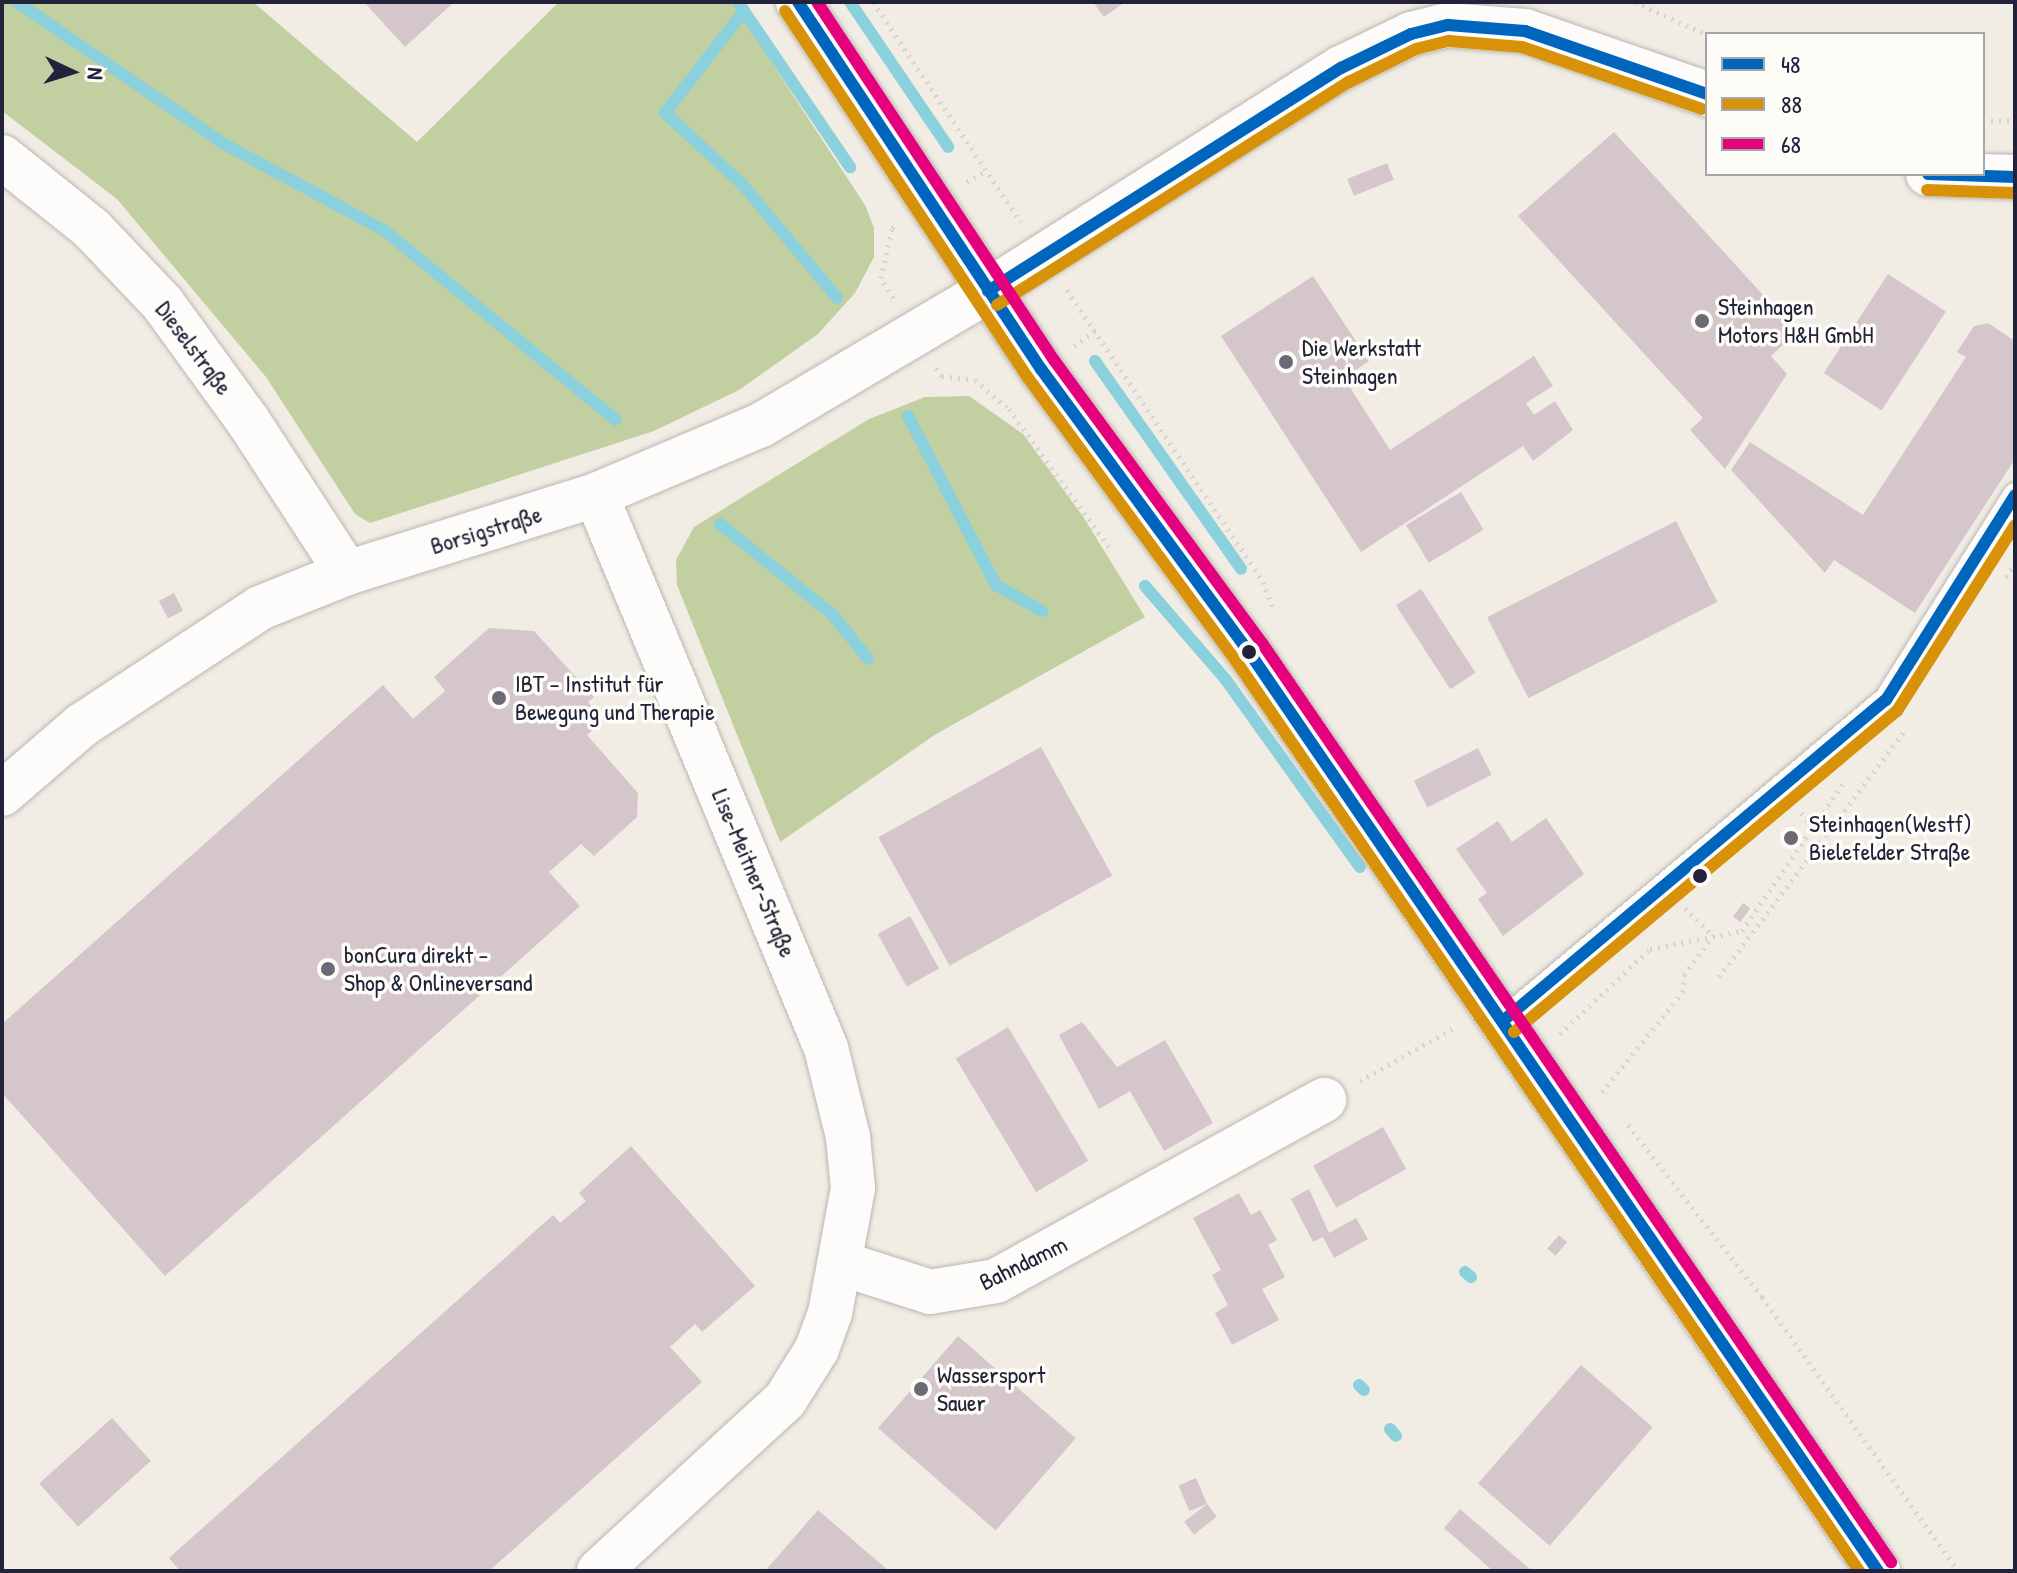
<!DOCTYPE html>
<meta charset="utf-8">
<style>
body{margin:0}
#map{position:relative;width:2017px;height:1573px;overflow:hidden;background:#f2ede4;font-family:"Patrick Hand",sans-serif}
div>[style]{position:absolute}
.forest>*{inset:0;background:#c2cfa0}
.stream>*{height:12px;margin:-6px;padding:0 6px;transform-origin:6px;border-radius:6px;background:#8ad1dd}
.building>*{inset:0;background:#d4c6cb;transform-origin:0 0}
.path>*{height:5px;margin-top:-2.5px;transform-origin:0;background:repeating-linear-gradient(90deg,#d5d4d3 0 2px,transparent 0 8px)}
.roads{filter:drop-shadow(0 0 2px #b9b7b3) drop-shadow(0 0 2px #b9b7b3)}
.service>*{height:24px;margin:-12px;padding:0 12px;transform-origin:12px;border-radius:12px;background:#fdfcfb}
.minor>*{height:44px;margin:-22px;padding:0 22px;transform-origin:22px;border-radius:22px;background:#fdfcfb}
.secondary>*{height:44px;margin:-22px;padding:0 22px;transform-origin:22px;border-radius:22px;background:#fdfcfb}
.bus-1>*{height:12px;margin:-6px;padding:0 6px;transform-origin:6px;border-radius:6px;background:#0065bd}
.bus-2>*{height:12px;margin:-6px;padding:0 6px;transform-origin:6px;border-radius:6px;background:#d79209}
.bus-3>*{height:12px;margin:-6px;padding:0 6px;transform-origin:6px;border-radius:6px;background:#e5007d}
.dots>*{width:22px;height:22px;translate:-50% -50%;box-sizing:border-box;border:4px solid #fdfcf7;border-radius:50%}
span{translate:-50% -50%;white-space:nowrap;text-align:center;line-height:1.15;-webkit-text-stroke:7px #fdfcf7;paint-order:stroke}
.poi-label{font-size:24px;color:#22223b}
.left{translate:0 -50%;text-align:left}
.street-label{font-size:24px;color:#22223b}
.frame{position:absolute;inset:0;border:4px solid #22223b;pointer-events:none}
.legend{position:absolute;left:1705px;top:32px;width:280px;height:144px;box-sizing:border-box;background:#fdfcf7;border:2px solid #a5a5ac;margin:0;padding:10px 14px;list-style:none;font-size:24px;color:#22223b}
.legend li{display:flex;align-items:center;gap:16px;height:40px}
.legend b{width:40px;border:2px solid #a5a5ac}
.north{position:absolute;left:32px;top:32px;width:80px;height:80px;-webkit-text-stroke:6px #fdfcf7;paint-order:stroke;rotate:94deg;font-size:22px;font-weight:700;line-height:32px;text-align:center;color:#22223b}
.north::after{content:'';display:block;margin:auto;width:28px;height:36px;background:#22223b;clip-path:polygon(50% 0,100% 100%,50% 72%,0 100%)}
</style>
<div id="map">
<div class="forest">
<i style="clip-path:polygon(2px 2px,253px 2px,417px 142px,559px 2px,732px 2px,865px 205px,874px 228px,874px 257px,855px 293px,818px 334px,739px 390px,654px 431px,370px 523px,355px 514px,266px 377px,117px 199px,2px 111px)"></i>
<i style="clip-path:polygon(969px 396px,1023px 434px,1084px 518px,1145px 617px,936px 734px,780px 842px,677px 585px,676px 560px,694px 527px,869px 419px,925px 397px)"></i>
</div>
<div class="stream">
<i style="left:17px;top:2px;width:253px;rotate:34.4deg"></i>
<i style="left:226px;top:145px;width:181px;rotate:28.4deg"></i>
<i style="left:385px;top:231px;width:298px;rotate:39.3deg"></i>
<i style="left:738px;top:2px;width:11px;rotate:56deg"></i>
<i style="left:744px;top:11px;width:129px;rotate:127.8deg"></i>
<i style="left:665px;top:113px;width:106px;rotate:42.7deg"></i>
<i style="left:743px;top:185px;width:147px;rotate:50.2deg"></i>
<i style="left:850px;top:2px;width:175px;rotate:55.9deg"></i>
<i style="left:744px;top:11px;width:189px;rotate:55.8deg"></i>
<i style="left:1095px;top:361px;width:254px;rotate:54.9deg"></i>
<i style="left:908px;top:416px;width:191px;rotate:62.5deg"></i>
<i style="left:996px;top:585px;width:53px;rotate:29.5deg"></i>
<i style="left:720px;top:524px;width:145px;rotate:38.8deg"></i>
<i style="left:833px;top:615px;width:56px;rotate:51.5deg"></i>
<i style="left:1145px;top:586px;width:124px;rotate:49.2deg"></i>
<i style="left:1226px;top:680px;width:230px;rotate:54.4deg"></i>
<i style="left:1465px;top:1272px;width:8px;rotate:40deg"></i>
<i style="left:1359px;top:1385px;width:7px;rotate:45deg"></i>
<i style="left:1390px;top:1429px;width:9px;rotate:49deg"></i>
</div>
<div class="building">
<i style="clip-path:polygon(364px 2px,454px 2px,405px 47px)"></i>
<i style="clip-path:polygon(1093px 2px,1125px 2px,1104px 17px)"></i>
<i style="clip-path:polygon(1614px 132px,1797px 332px,1771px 356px,1787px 374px,1725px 469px,1690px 430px,1703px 418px,1518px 216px)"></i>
<i style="left:1387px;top:163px;width:18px;height:43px;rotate:68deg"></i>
<i style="left:1888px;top:274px;width:69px;height:118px;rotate:33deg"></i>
<i style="clip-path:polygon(1313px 276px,1369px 361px,1344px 378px,1390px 450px,1534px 356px,1553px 386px,1526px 403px,1534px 415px,1555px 401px,1573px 430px,1533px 461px,1523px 446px,1361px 552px,1221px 336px)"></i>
<i style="clip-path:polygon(1988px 323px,2015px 341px,2015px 459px,1915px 613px,1834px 560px,1825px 573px,1731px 470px,1750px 442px,1863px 515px,1966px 357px,1957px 352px,1974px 326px)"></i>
<i style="left:1461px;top:492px;width:44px;height:64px;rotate:59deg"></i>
<i style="left:1676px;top:521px;width:91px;height:212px;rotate:63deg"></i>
<i style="left:1421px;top:589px;width:100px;height:30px;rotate:57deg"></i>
<i style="left:174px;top:593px;width:20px;height:17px;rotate:63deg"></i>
<i style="clip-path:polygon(489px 628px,534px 631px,594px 697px,588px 702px,596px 712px,596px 727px,587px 735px,638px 793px,637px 817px,594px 856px,581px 844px,549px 872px,580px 906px,165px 1276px,2px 1093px,2px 1024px,383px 685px,413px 719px,445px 691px,434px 677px)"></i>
<i style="left:1041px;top:747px;width:147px;height:186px;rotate:61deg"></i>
<i style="left:1478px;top:748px;width:30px;height:72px;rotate:63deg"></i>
<i style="clip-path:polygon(1546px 818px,1584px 874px,1503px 936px,1478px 899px,1487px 893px,1456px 849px,1498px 821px,1512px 842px)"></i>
<i style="left:1743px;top:903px;width:9px;height:17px;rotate:36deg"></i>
<i style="left:910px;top:916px;width:60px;height:37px;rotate:61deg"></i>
<i style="clip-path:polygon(1082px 1022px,1117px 1067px,1165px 1040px,1213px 1123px,1164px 1151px,1130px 1091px,1099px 1109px,1059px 1035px)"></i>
<i style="left:1008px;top:1027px;width:156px;height:61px;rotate:59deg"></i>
<i style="left:1383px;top:1127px;width:48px;height:80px;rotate:61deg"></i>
<i style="clip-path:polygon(631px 1146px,755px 1286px,702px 1332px,695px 1324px,670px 1347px,702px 1382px,489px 1571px,180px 1571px,169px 1558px,553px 1215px,560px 1223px,586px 1201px,579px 1193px)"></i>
<i style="clip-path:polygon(1309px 1189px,1329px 1233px,1356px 1218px,1368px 1239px,1334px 1258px,1323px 1237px,1313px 1242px,1291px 1199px)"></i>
<i style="clip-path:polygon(1239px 1193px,1251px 1215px,1260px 1210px,1277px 1240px,1268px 1245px,1285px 1277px,1262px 1289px,1279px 1320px,1232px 1345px,1215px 1313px,1228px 1305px,1212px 1275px,1221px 1270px,1193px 1218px)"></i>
<i style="left:1559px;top:1235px;width:11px;height:18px;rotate:41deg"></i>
<i style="left:958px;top:1336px;width:156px;height:122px;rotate:41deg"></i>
<i style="left:1581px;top:1365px;width:95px;height:157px;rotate:41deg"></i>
<i style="left:112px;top:1418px;width:58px;height:98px;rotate:48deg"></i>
<i style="left:1196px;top:1478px;width:28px;height:19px;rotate:67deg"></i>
<i style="left:1207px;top:1504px;width:16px;height:29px;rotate:52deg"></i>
<i style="clip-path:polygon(1460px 1509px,1532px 1571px,1493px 1571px,1444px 1528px)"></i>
<i style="clip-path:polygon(818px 1510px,889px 1571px,765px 1571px)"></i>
</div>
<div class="path">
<i style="left:873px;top:2px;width:265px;rotate:56.1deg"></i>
<i style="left:1635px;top:2px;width:79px;rotate:24.6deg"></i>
<i style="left:1983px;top:121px;width:32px;rotate:-2deg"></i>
<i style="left:967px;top:182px;width:21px;rotate:-31deg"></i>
<i style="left:1067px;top:290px;width:352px;rotate:56.1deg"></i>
<i style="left:1263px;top:582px;width:30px;rotate:69deg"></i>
<i style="left:893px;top:298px;width:23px;rotate:-121deg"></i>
<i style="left:881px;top:278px;width:51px;rotate:-77.6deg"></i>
<i style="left:892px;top:228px;width:6px;rotate:-39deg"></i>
<i style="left:1074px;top:346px;width:26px;rotate:-36deg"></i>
<i style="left:936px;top:368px;width:10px;rotate:53deg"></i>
<i style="left:942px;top:376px;width:33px;rotate:7deg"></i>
<i style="left:975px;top:380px;width:45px;rotate:40.5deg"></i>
<i style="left:1009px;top:409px;width:170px;rotate:54.1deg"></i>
<i style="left:2006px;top:577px;width:16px;rotate:-55deg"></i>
<i style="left:1801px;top:813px;width:19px;rotate:51deg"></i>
<i style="left:1685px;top:908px;width:38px;rotate:45deg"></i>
<i style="left:1719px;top:977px;width:311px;rotate:-53deg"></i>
<i style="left:1560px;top:1034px;width:124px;rotate:-43.4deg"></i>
<i style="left:1650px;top:949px;width:94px;rotate:-11.1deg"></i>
<i style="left:1742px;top:931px;width:184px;rotate:-55.6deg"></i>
<i style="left:1360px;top:1081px;width:109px;rotate:-29.6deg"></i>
<i style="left:1602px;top:1092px;width:129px;rotate:-51deg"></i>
<i style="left:1683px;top:992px;width:17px;rotate:-87deg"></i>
<i style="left:1684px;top:975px;width:49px;rotate:-53.4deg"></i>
<i style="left:1628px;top:1125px;width:218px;rotate:52.1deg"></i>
<i style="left:1762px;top:1297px;width:337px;rotate:54.4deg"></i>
</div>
<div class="roads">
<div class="service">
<i style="left:1504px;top:1020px;width:498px;rotate:-40deg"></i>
<i style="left:1886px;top:700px;width:242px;rotate:-57.8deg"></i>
</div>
<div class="minor">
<i style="left:2px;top:157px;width:114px;rotate:38.6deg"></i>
<i style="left:91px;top:228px;width:105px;rotate:46.5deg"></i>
<i style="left:163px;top:304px;width:145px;rotate:54deg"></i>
<i style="left:248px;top:421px;width:181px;rotate:56.9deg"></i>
<i style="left:1928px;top:174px;width:87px;rotate:2deg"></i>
<i style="left:596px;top:495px;width:599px;rotate:67.42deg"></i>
<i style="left:826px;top:1048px;width:92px;rotate:76.1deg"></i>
<i style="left:848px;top:1137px;width:51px;rotate:84.4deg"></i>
<i style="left:853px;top:1188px;width:127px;rotate:100.4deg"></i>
<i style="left:830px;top:1313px;width:38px;rotate:110deg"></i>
<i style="left:817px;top:1349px;width:60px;rotate:122.1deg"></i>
<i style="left:785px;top:1400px;width:253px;rotate:137.4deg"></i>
<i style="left:2px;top:794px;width:106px;rotate:-40.8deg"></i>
<i style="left:82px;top:725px;width:213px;rotate:-33.3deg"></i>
<i style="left:260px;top:608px;width:94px;rotate:-21.9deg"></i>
<i style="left:347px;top:573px;width:261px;rotate:-17.4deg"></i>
<i style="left:596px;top:495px;width:179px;rotate:-23deg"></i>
<i style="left:761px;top:425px;width:264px;rotate:-30.6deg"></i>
<i style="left:988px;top:291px;width:418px;rotate:-32.3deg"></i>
<i style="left:1341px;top:68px;width:78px;rotate:-25.9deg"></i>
<i style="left:1411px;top:34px;width:38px;rotate:-14deg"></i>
<i style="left:1448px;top:25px;width:77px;rotate:4.5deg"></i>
<i style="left:1525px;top:31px;width:193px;rotate:19.1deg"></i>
<i style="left:843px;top:1264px;width:91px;rotate:17.8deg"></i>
<i style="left:930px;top:1292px;width:67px;rotate:-9.5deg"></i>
<i style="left:996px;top:1281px;width:375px;rotate:-28.9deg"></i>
</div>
<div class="secondary">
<i style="left:798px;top:2px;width:440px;rotate:56.5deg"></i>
<i style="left:1041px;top:369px;width:351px;rotate:53.7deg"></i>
<i style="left:1249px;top:652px;width:1114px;rotate:55.61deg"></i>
</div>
</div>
<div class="bus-1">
<i style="left:798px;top:2px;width:440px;rotate:56.5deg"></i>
<i style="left:1041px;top:369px;width:351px;rotate:53.7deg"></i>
<i style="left:1249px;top:652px;width:1114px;rotate:55.61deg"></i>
<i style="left:1928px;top:174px;width:87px;rotate:2deg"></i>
<i style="left:988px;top:291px;width:418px;rotate:-32.3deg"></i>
<i style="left:1341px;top:68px;width:78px;rotate:-25.9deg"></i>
<i style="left:1411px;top:34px;width:38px;rotate:-14deg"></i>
<i style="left:1448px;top:25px;width:77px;rotate:4.5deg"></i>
<i style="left:1525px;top:31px;width:193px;rotate:19.1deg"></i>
<i style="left:1504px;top:1020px;width:498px;rotate:-40deg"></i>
<i style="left:1886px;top:700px;width:242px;rotate:-57.8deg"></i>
</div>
<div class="bus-2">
<i style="left:785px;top:11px;width:440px;rotate:56.5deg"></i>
<i style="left:1028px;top:378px;width:351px;rotate:53.7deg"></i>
<i style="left:1236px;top:661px;width:1103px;rotate:55.6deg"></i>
<i style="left:1927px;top:190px;width:87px;rotate:2deg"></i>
<i style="left:997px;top:305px;width:417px;rotate:-32.4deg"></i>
<i style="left:1349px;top:82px;width:75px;rotate:-26.2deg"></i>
<i style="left:1416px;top:49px;width:34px;rotate:-14deg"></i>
<i style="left:1449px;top:41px;width:73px;rotate:4.7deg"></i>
<i style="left:1522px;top:47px;width:190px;rotate:19deg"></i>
<i style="left:1514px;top:1032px;width:500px;rotate:-40deg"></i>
<i style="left:1897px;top:711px;width:220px;rotate:-57.6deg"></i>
</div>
<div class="bus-3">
<i style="left:817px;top:2px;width:429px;rotate:56.5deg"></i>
<i style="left:1054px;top:360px;width:351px;rotate:53.7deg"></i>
<i style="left:1262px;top:643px;width:1114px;rotate:55.61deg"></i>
</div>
<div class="dots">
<i style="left:1702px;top:321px;background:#6b6976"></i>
<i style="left:1286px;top:362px;background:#6b6976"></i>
<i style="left:1249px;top:652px;background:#22223b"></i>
<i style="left:499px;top:698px;background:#6b6976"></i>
<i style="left:1791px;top:838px;background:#6b6976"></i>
<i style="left:1700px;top:876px;background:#22223b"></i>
<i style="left:328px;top:969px;background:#6b6976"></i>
<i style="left:921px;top:1389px;background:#6b6976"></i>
</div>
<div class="poi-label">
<span class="left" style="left:1718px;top:321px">Steinhagen<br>Motors H&amp;H GmbH</span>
<span class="left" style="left:1302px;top:362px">Die Werkstatt<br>Steinhagen</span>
<span class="left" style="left:515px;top:698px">IBT – Institut für<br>Bewegung und Therapie</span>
<span class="left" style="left:1809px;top:838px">Steinhagen(Westf)<br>Bielefelder Straße</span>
<span class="left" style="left:344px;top:969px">bonCura direkt -<br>Shop &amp; Onlineversand</span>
<span class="left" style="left:937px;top:1389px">Wassersport<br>Sauer</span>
</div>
<div class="street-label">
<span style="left:194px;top:348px;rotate:53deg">Dieselstraße</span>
<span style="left:486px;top:530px;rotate:-17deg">Borsigstraße</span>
<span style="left:754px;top:873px;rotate:67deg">Lise-Meitner-Straße</span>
<span style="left:1023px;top:1263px;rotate:-26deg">Bahndamm</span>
</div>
<div class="frame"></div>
<ul class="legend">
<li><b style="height:10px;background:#0065bd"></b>48</li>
<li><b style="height:10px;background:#d79209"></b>88</li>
<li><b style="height:10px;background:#e5007d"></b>68</li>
</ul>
<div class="north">N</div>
</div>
